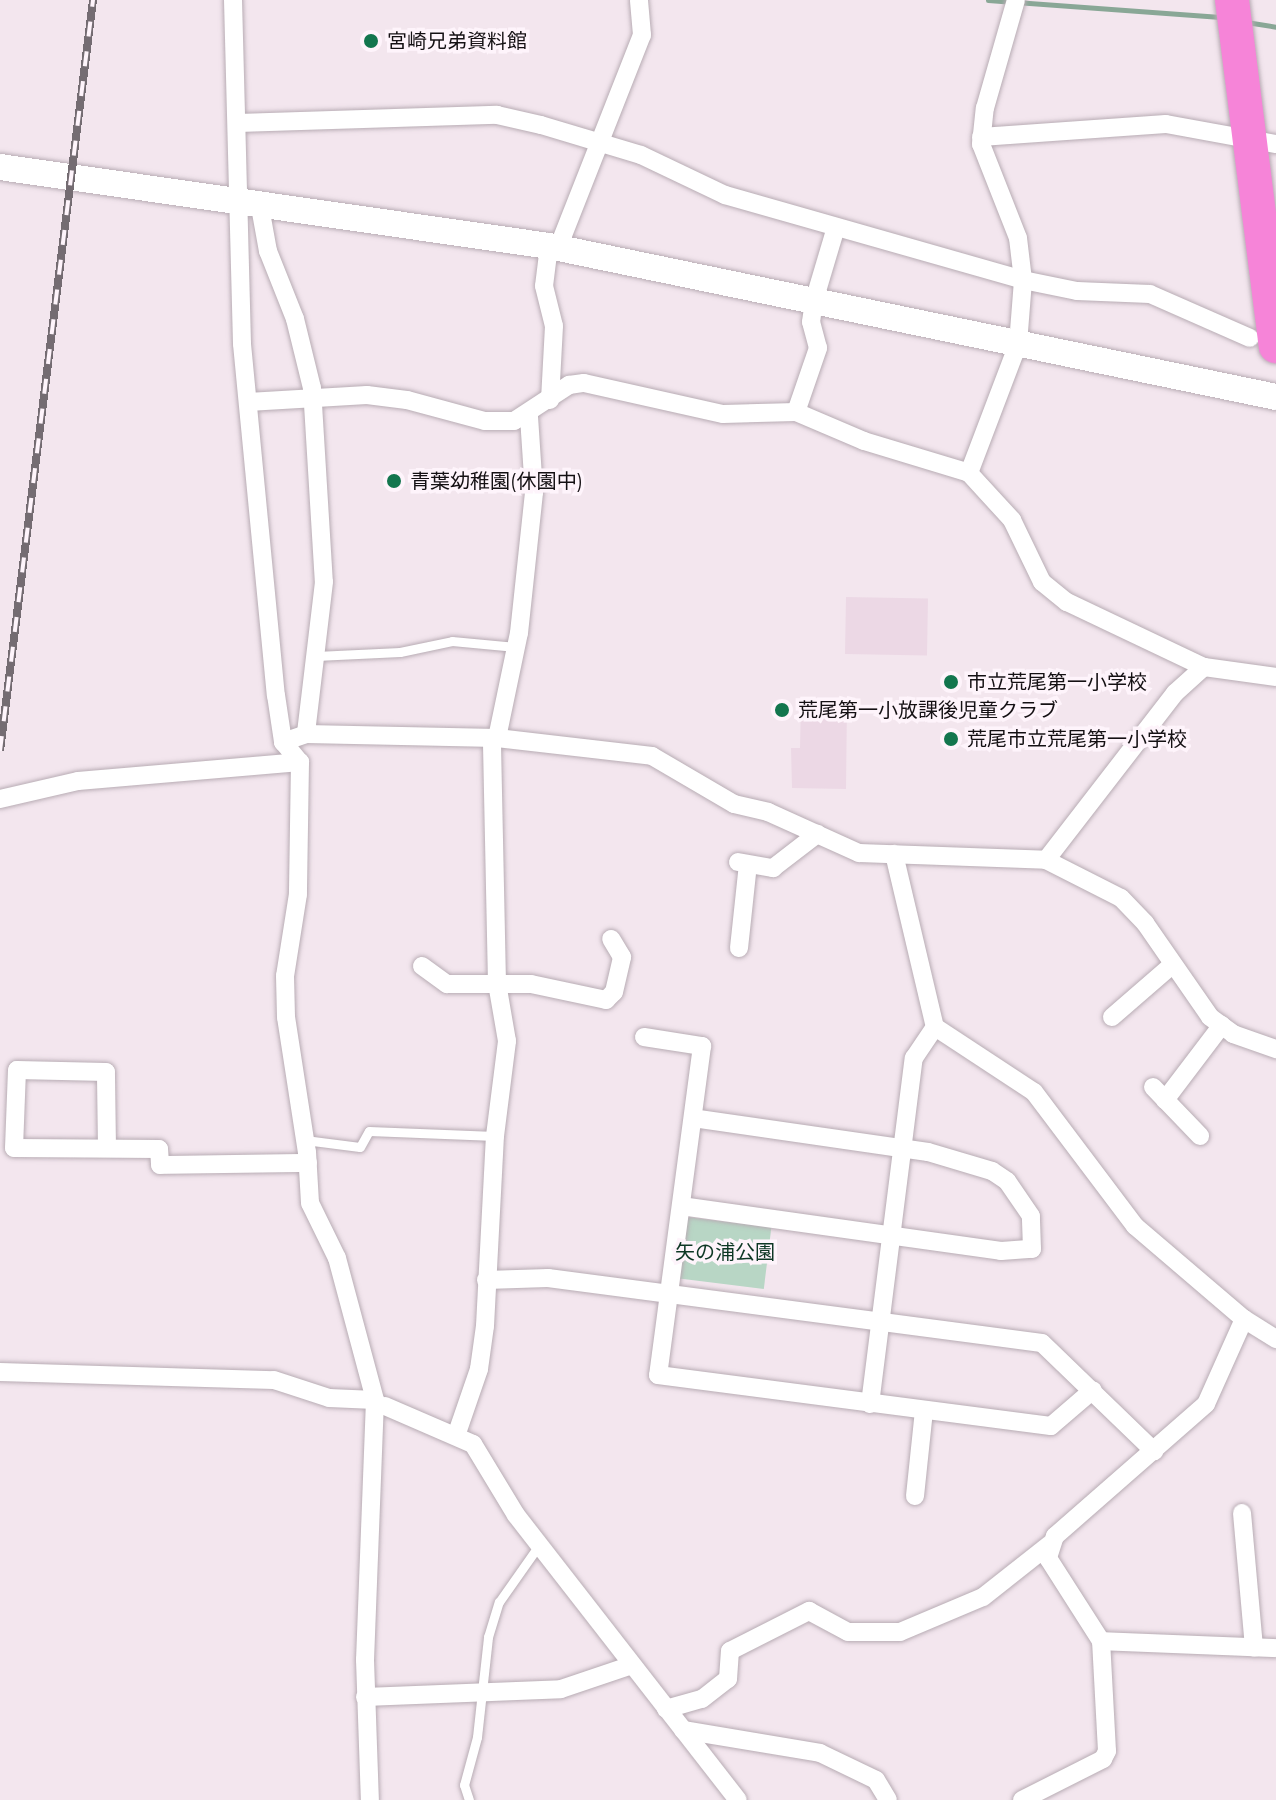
<!DOCTYPE html>
<meta charset="utf-8">
<style>
body{margin:0}
#map{position:relative;width:1276px;height:1800px;overflow:hidden;background:#f3e6ee;font-family:Montserrat,"Noto Sans JP",sans-serif}
div>[style]{position:absolute}
.built>*{inset:0;background:#ecd8e5;transform-origin:0 0}
.green>*{inset:0;background:#b8d6c5;transform-origin:0 0}
.stream>*{height:5px;margin:-2.5px;padding:0 2.5px;transform-origin:2.5px;border-radius:2.5px;background:#89a796}
.roads{filter:drop-shadow(0 0 2px #b8acb4) drop-shadow(0 0 2px #b8acb4)}
.lane>*{height:9px;margin:-4.5px;padding:0 4.5px;transform-origin:4.5px;border-radius:4.5px;background:#fff}
.street>*{height:18px;margin:-9px;padding:0 9px;transform-origin:9px;border-radius:9px;background:#fff}
.secondary>*{height:26px;margin:-13px;padding:0 13px;transform-origin:13px;border-radius:13px;background:#fff}
.highway>*{height:34px;margin:-17px;padding:0 17px;transform-origin:17px;border-radius:17px;background:#f684d8}
.rail>*{height:8px;margin-top:-4px;transform-origin:0;background:repeating-linear-gradient(90deg,#fef4fb 0 15px,#746c72 0 30px);box-sizing:border-box;border-block:2px solid #746c72}
.dots>*{width:22px;height:22px;translate:-50% -50%;box-sizing:border-box;border:4px solid #fef4fb;border-radius:50%}
span{translate:-50% -50%;white-space:nowrap;text-align:center;line-height:1.15;-webkit-text-stroke:7px #fef4fb;paint-order:stroke}
.poi-label{font-size:20px;color:#141013}
.left{translate:0 -50%;text-align:left}
.park-label{font-size:20px;color:#0d3724}
</style>
<div id="map">
<div class="built">
<i style="left:846px;top:597px;width:82px;height:57px;rotate:1deg"></i>
<i style="clip-path:polygon(801px 702px,847px 703px,846px 789px,792px 788px,791px 748px,800px 748px)"></i>
</div>
<div class="green">
<i style="left:687px;top:1217px;width:85px;height:62px;rotate:7deg"></i>
</div>
<div class="stream">
<i style="left:988px;top:0;width:233px;rotate:4.2deg"></i>
<i style="left:1246px;top:22px;width:30px;rotate:9deg"></i>
</div>
<div class="roads">
<div class="lane">
<i style="left:316px;top:656px;width:84px;rotate:-2.7deg"></i>
<i style="left:400px;top:652px;width:53px;rotate:-11.9deg"></i>
<i style="left:452px;top:641px;width:64px;rotate:5.4deg"></i>
<i style="left:305px;top:1140px;width:55px;rotate:7.3deg"></i>
<i style="left:360px;top:1147px;width:18px;rotate:-61deg"></i>
<i style="left:369px;top:1131px;width:126px;rotate:2.3deg"></i>
<i style="left:469px;top:1800px;width:16px;rotate:-108deg"></i>
<i style="left:464px;top:1785px;width:50px;rotate:-74.8deg"></i>
<i style="left:477px;top:1737px;width:101px;rotate:-83.7deg"></i>
<i style="left:488px;top:1637px;width:37px;rotate:-73deg"></i>
<i style="left:499px;top:1602px;width:70px;rotate:-54.9deg"></i>
</div>
<div class="street">
<i style="left:233px;top:0;width:344px;rotate:88.5deg"></i>
<i style="left:242px;top:344px;width:353px;rotate:84.5deg"></i>
<i style="left:276px;top:695px;width:48px;rotate:81.5deg"></i>
<i style="left:283px;top:742px;width:26px;rotate:50deg"></i>
<i style="left:300px;top:762px;width:132px;rotate:90.9deg"></i>
<i style="left:298px;top:894px;width:83px;rotate:99deg"></i>
<i style="left:285px;top:976px;width:41px;rotate:88.6deg"></i>
<i style="left:286px;top:1017px;width:137px;rotate:81.2deg"></i>
<i style="left:307px;top:1152px;width:51px;rotate:86.6deg"></i>
<i style="left:310px;top:1203px;width:61px;rotate:63.9deg"></i>
<i style="left:337px;top:1258px;width:147px;rotate:75deg"></i>
<i style="left:375px;top:1400px;width:260px;rotate:92.2deg"></i>
<i style="left:365px;top:1660px;width:140px;rotate:88deg"></i>
<i style="left:238px;top:123px;width:259px;rotate:-1.8deg"></i>
<i style="left:497px;top:115px;width:45px;rotate:12.8deg"></i>
<i style="left:541px;top:125px;width:104px;rotate:16.7deg"></i>
<i style="left:641px;top:155px;width:93px;rotate:25.5deg"></i>
<i style="left:725px;top:195px;width:310px;rotate:15.9deg"></i>
<i style="left:1023px;top:280px;width:55px;rotate:11.5deg"></i>
<i style="left:1077px;top:291px;width:73px;rotate:2.4deg"></i>
<i style="left:1150px;top:294px;width:109px;rotate:23.7deg"></i>
<i style="left:981px;top:137px;width:185px;rotate:-4deg"></i>
<i style="left:1166px;top:124px;width:112px;rotate:10.3deg"></i>
<i style="left:260px;top:207px;width:45px;rotate:79.7deg"></i>
<i style="left:268px;top:251px;width:73px;rotate:68.3deg"></i>
<i style="left:295px;top:319px;width:71px;rotate:76.2deg"></i>
<i style="left:312px;top:388px;width:194px;rotate:86.5deg"></i>
<i style="left:324px;top:582px;width:153px;rotate:96.8deg"></i>
<i style="left:549px;top:246px;width:40px;rotate:97.1deg"></i>
<i style="left:544px;top:286px;width:41px;rotate:76deg"></i>
<i style="left:554px;top:326px;width:74px;rotate:93.1deg"></i>
<i style="left:558px;top:248px;width:229px;rotate:-68.5deg"></i>
<i style="left:642px;top:35px;width:35px;rotate:-95deg"></i>
<i style="left:248px;top:402px;width:119px;rotate:-3.4deg"></i>
<i style="left:367px;top:395px;width:40px;rotate:7.1deg"></i>
<i style="left:407px;top:400px;width:81px;rotate:15.1deg"></i>
<i style="left:485px;top:421px;width:29px"></i>
<i style="left:514px;top:421px;width:66px;rotate:-33.2deg"></i>
<i style="left:569px;top:385px;width:15px;rotate:-8deg"></i>
<i style="left:584px;top:383px;width:142px;rotate:12.6deg"></i>
<i style="left:723px;top:414px;width:73px;rotate:-1.6deg"></i>
<i style="left:796px;top:412px;width:74px;rotate:23.1deg"></i>
<i style="left:864px;top:441px;width:110px;rotate:16.9deg"></i>
<i style="left:969px;top:473px;width:64px;rotate:47.5deg"></i>
<i style="left:1012px;top:520px;width:69px;rotate:64.2deg"></i>
<i style="left:1042px;top:582px;width:32px;rotate:39deg"></i>
<i style="left:1067px;top:602px;width:152px;rotate:25.4deg"></i>
<i style="left:796px;top:412px;width:68px;rotate:-71deg"></i>
<i style="left:818px;top:348px;width:27px;rotate:-105deg"></i>
<i style="left:811px;top:322px;width:21px;rotate:-82deg"></i>
<i style="left:814px;top:301px;width:77px;rotate:-73.4deg"></i>
<i style="left:969px;top:473px;width:138px;rotate:-69.2deg"></i>
<i style="left:1018px;top:344px;width:64px;rotate:-85.5deg"></i>
<i style="left:1023px;top:280px;width:42px;rotate:-96.8deg"></i>
<i style="left:1018px;top:238px;width:101px;rotate:-111.5deg"></i>
<i style="left:981px;top:144px;width:36px;rotate:-84deg"></i>
<i style="left:985px;top:108px;width:112px;rotate:-74deg"></i>
<i style="left:497px;top:738px;width:107px;rotate:-78.2deg"></i>
<i style="left:519px;top:633px;width:142px;rotate:-83.9deg"></i>
<i style="left:534px;top:492px;width:76px;rotate:-93.8deg"></i>
<i style="left:283px;top:742px;width:24px;rotate:-19deg"></i>
<i style="left:306px;top:734px;width:191px;rotate:1.2deg"></i>
<i style="left:497px;top:738px;width:156px;rotate:6.6deg"></i>
<i style="left:652px;top:756px;width:95px;rotate:30.3deg"></i>
<i style="left:734px;top:804px;width:35px;rotate:13deg"></i>
<i style="left:768px;top:812px;width:100px;rotate:24.3deg"></i>
<i style="left:859px;top:853px;width:187px;rotate:2.1deg"></i>
<i style="left:1046px;top:860px;width:84px;rotate:26.9deg"></i>
<i style="left:1121px;top:898px;width:35px;rotate:46deg"></i>
<i style="left:1145px;top:923px;width:114px;rotate:55.3deg"></i>
<i style="left:1210px;top:1017px;width:29px;rotate:36deg"></i>
<i style="left:1233px;top:1034px;width:46px;rotate:19.2deg"></i>
<i style="left:0;top:799px;width:80px;rotate:-13deg"></i>
<i style="left:78px;top:781px;width:223px;rotate:-4.9deg"></i>
<i style="left:894px;top:854px;width:178px;rotate:76.7deg"></i>
<i style="left:935px;top:1027px;width:118px;rotate:33.3deg"></i>
<i style="left:1034px;top:1092px;width:168px;rotate:53deg"></i>
<i style="left:1135px;top:1226px;width:143px;rotate:40.5deg"></i>
<i style="left:1244px;top:1319px;width:38px;rotate:32deg"></i>
<i style="left:1046px;top:860px;width:211px;rotate:-52.3deg"></i>
<i style="left:1175px;top:693px;width:39px;rotate:-42deg"></i>
<i style="left:1204px;top:667px;width:73px;rotate:7.9deg"></i>
<i style="left:738px;top:862px;width:36px;rotate:10deg"></i>
<i style="left:773px;top:868px;width:56px;rotate:-37.7deg"></i>
<i style="left:739px;top:948px;width:84px;rotate:-83.9deg"></i>
<i style="left:422px;top:966px;width:31px;rotate:36deg"></i>
<i style="left:447px;top:984px;width:84px"></i>
<i style="left:531px;top:984px;width:77px;rotate:12deg"></i>
<i style="left:606px;top:1000px;width:11px;rotate:-45deg"></i>
<i style="left:614px;top:992px;width:36px;rotate:-77deg"></i>
<i style="left:622px;top:957px;width:21px;rotate:-121deg"></i>
<i style="left:1112px;top:1017px;width:79px;rotate:-40.9deg"></i>
<i style="left:644px;top:1037px;width:59px;rotate:8.8deg"></i>
<i style="left:702px;top:1046px;width:332px;rotate:97.6deg"></i>
<i style="left:658px;top:1375px;width:396px;rotate:7.4deg"></i>
<i style="left:1051px;top:1426px;width:55px;rotate:-40.6deg"></i>
<i style="left:1153px;top:1087px;width:68px;rotate:46.2deg"></i>
<i style="left:1165px;top:1100px;width:94px;rotate:-52.8deg"></i>
<i style="left:107px;top:1148px;width:76px;rotate:-90.8deg"></i>
<i style="left:106px;top:1072px;width:89px;rotate:-178.7deg"></i>
<i style="left:17px;top:1070px;width:78px;rotate:92.2deg"></i>
<i style="left:14px;top:1148px;width:145px;rotate:0.4deg"></i>
<i style="left:159px;top:1149px;width:16px;rotate:86deg"></i>
<i style="left:160px;top:1165px;width:148px;rotate:-0.8deg"></i>
<i style="left:681px;top:1206px;width:323px;rotate:8deg"></i>
<i style="left:1001px;top:1251px;width:31px;rotate:-4deg"></i>
<i style="left:1032px;top:1249px;width:33px;rotate:-92deg"></i>
<i style="left:1031px;top:1216px;width:42px;rotate:-124.4deg"></i>
<i style="left:1007px;top:1181px;width:18px;rotate:-146deg"></i>
<i style="left:992px;top:1171px;width:67px;rotate:-163.5deg"></i>
<i style="left:928px;top:1152px;width:237px;rotate:-171.8deg"></i>
<i style="left:486px;top:1280px;width:62px;rotate:-1.8deg"></i>
<i style="left:548px;top:1278px;width:498px;rotate:7.5deg"></i>
<i style="left:1042px;top:1343px;width:156px;rotate:44deg"></i>
<i style="left:1244px;top:1319px;width:93px;rotate:114.1deg"></i>
<i style="left:1206px;top:1404px;width:201px;rotate:138.8deg"></i>
<i style="left:1055px;top:1536px;width:23px;rotate:108deg"></i>
<i style="left:1048px;top:1558px;width:98px;rotate:57.4deg"></i>
<i style="left:1101px;top:1641px;width:175px;rotate:2.3deg"></i>
<i style="left:0;top:1372px;width:274px;rotate:1.7deg"></i>
<i style="left:274px;top:1380px;width:58px;rotate:18.1deg"></i>
<i style="left:329px;top:1398px;width:46px;rotate:2.5deg"></i>
<i style="left:870px;top:1404px;width:349px;rotate:-82.8deg"></i>
<i style="left:914px;top:1058px;width:37px;rotate:-56deg"></i>
<i style="left:385px;top:1406px;width:96px;rotate:23.4deg"></i>
<i style="left:473px;top:1444px;width:83px;rotate:58.8deg"></i>
<i style="left:516px;top:1515px;width:361px;rotate:52.1deg"></i>
<i style="left:457px;top:1433px;width:68px;rotate:-71deg"></i>
<i style="left:479px;top:1369px;width:43px;rotate:-82.1deg"></i>
<i style="left:485px;top:1326px;width:190px;rotate:-87deg"></i>
<i style="left:495px;top:1136px;width:96px;rotate:-82.8deg"></i>
<i style="left:507px;top:1041px;width:59px;rotate:-99.8deg"></i>
<i style="left:497px;top:983px;width:245px;rotate:-91.2deg"></i>
<i style="left:915px;top:1496px;width:85px;rotate:-84deg"></i>
<i style="left:1242px;top:1513px;width:135px;rotate:84.9deg"></i>
<i style="left:365px;top:1697px;width:196px;rotate:-2.3deg"></i>
<i style="left:561px;top:1689px;width:75px;rotate:-18.7deg"></i>
<i style="left:666px;top:1709px;width:37px;rotate:-16deg"></i>
<i style="left:702px;top:1699px;width:33px;rotate:-38deg"></i>
<i style="left:728px;top:1679px;width:28px;rotate:-86deg"></i>
<i style="left:730px;top:1651px;width:89px;rotate:-26.9deg"></i>
<i style="left:809px;top:1611px;width:44px;rotate:28.3deg"></i>
<i style="left:848px;top:1632px;width:52px"></i>
<i style="left:900px;top:1632px;width:90px;rotate:-22.9deg"></i>
<i style="left:983px;top:1597px;width:85px;rotate:-38.3deg"></i>
<i style="left:683px;top:1730px;width:139px;rotate:9.5deg"></i>
<i style="left:820px;top:1753px;width:62px;rotate:25.7deg"></i>
<i style="left:876px;top:1780px;width:23px;rotate:59deg"></i>
<i style="left:1022px;top:1800px;width:91px;rotate:-26.8deg"></i>
<i style="left:1103px;top:1759px;width:9px;rotate:-63deg"></i>
<i style="left:1107px;top:1751px;width:110px;rotate:-93.1deg"></i>
</div>
<div class="secondary">
<i style="left:0;top:167px;width:555px;rotate:8.19deg"></i>
<i style="left:549px;top:246px;width:743px;rotate:11.73deg"></i>
</div>
<div class="highway">
<i style="left:1232px;top:0;width:349px;rotate:82.8deg"></i>
</div>
</div>
<div class="rail">
<i style="left:0;top:751px;width:757px;rotate:-82.94deg"></i>
</div>
<div class="dots">
<i style="left:371px;top:41px;background:#13764e"></i>
<i style="left:394px;top:481px;background:#13764e"></i>
<i style="left:951px;top:682px;background:#13764e"></i>
<i style="left:782px;top:710px;background:#13764e"></i>
<i style="left:951px;top:739px;background:#13764e"></i>
</div>
<div class="poi-label">
<span class="left" style="left:387px;top:41px">宮崎兄弟資料館</span>
<span class="left" style="left:410px;top:481px">青葉幼稚園(休園中)</span>
<span class="left" style="left:967px;top:682px">市立荒尾第一小学校</span>
<span class="left" style="left:798px;top:710px">荒尾第一小放課後児童クラブ</span>
<span class="left" style="left:967px;top:739px">荒尾市立荒尾第一小学校</span>
</div>
<div class="park-label">
<span style="left:725px;top:1252px">矢の浦公園</span>
</div>
</div>
